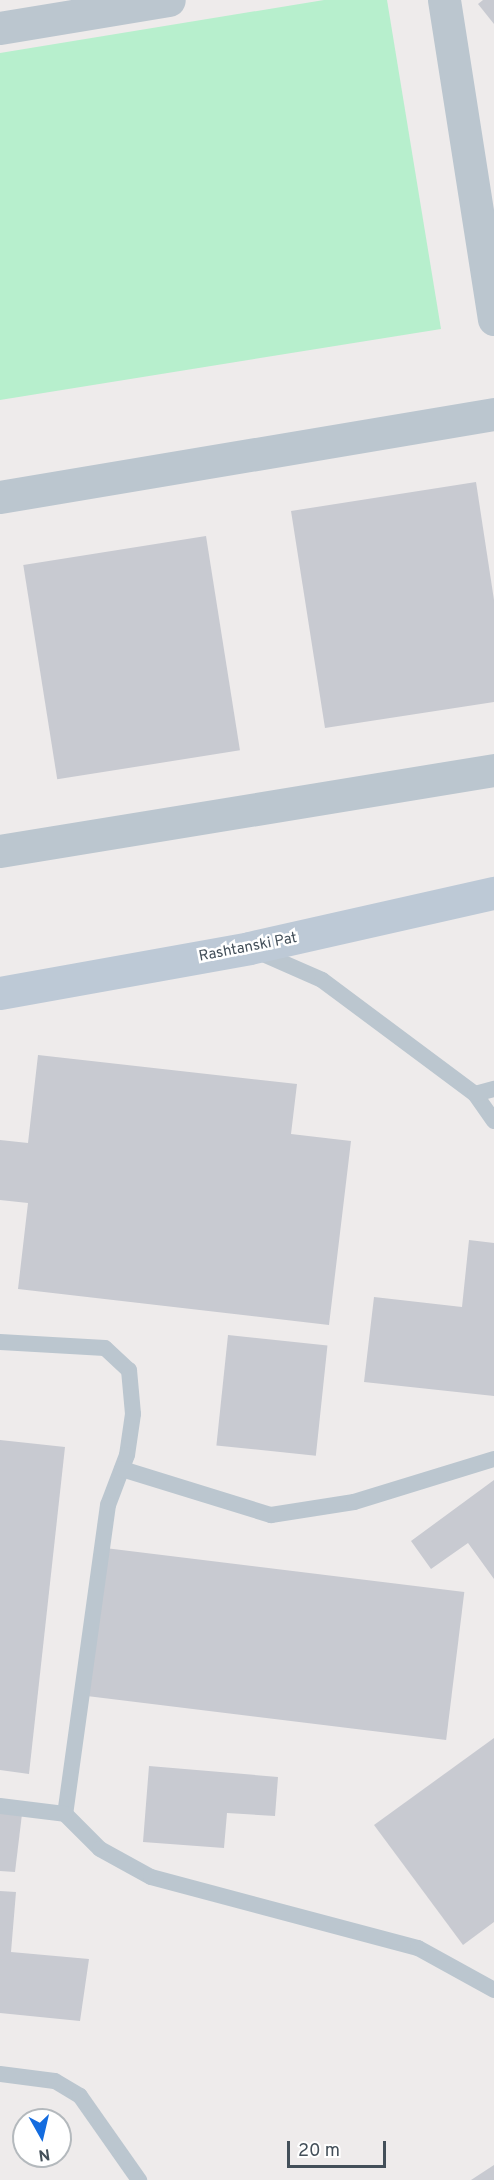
<!DOCTYPE html>
<style>
body{margin:0}
#map{position:relative;width:494px;height:2180px;overflow:hidden;background:#eeebeb;font-family:Overpass,sans-serif}
div>[style]{position:absolute}
.green>*{inset:0;background:#b7efcd}
.building>*{inset:0;background:#c8cad1;transform-origin:0 0}
.lane>*{height:16px;margin:-8px;padding:0 8px;transform-origin:8px;border-radius:8px;background:#bbc6cf}
.street>*{height:33px;margin:-16.5px;padding:0 16.5px;transform-origin:16.5px;border-radius:16.5px;background:#bbc6cf}
.secondary>*{height:33px;margin:-16.5px;padding:0 16.5px;transform-origin:16.5px;border-radius:16.5px;background:#bdc9d6}
span{translate:-50% -50%;white-space:nowrap;text-align:center;line-height:1.15;-webkit-text-stroke:5px #fff;paint-order:stroke}
.street-label{font-size:15px;color:#434f59}
.north{position:absolute;left:12px;top:2108px;width:60px;height:60px;box-sizing:border-box;background:#fff;border:2px solid #b4b9bd;border-radius:50%;rotate:172deg;font-size:16px;font-weight:700;line-height:24px;text-align:center;color:#434f59}
.north::after{content:'';display:block;margin:auto;width:21px;height:27px;background:#146cdf;clip-path:polygon(50% 0,100% 100%,50% 72%,0 100%)}
.scale{position:absolute;left:287px;top:2141px;width:99px;height:27px;box-sizing:border-box;border:3px solid #434f59;border-top:0;padding-left:8px;font-size:18px;line-height:21px;white-space:nowrap;color:#434f59;-webkit-text-stroke:4px #fff;paint-order:stroke}
</style>
<div id="map">
<div class="green">
<i style="clip-path:polygon(324px 0,387px 0,441px 329px,0 400px,0 53px)"></i>
</div>
<div class="building">
<i style="clip-path:polygon(483px 0,494px 0,494px 24px,478px 4px)"></i>
<i style="clip-path:polygon(476px 482px,494px 600px,494px 702px,325px 728px,291px 511px)"></i>
<i style="left:206px;top:536px;width:217px;height:185px;rotate:81deg"></i>
<i style="clip-path:polygon(38px 1055px,297px 1084px,291px 1134px,351px 1141px,329px 1325px,18px 1289px,28px 1203px,0 1200px,0 1140px,28px 1143px)"></i>
<i style="clip-path:polygon(469px 1240px,494px 1243px,494px 1396px,364px 1382px,374px 1297px,462px 1307px)"></i>
<i style="left:228px;top:1335px;width:100px;height:111px;rotate:6deg"></i>
<i style="clip-path:polygon(0 1440px,65px 1447px,29px 1774px,0 1770px)"></i>
<i style="clip-path:polygon(494px 1480px,494px 1579px,468px 1543px,431px 1569px,411px 1541px)"></i>
<i style="left:105px;top:1548px;width:362px;height:149px;rotate:7deg"></i>
<i style="clip-path:polygon(494px 1738px,494px 1922px,463px 1945px,374px 1825px)"></i>
<i style="clip-path:polygon(149px 1766px,278px 1777px,275px 1816px,227px 1813px,224px 1848px,143px 1842px)"></i>
<i style="clip-path:polygon(0 1811px,22px 1814px,15px 1872px,0 1871px)"></i>
<i style="clip-path:polygon(0 1891px,16px 1892px,11px 1952px,89px 1959px,80px 2021px,0 2013px)"></i>
<i style="clip-path:polygon(494px 2165px,494px 2180px,471px 2180px)"></i>
</div>
<div class="lane">
<i style="left:256px;top:951px;width:72px;rotate:23.7deg"></i>
<i style="left:322px;top:980px;width:191px;rotate:36.7deg"></i>
<i style="left:475px;top:1094px;width:33px;rotate:55deg"></i>
<i style="left:475px;top:1094px;width:20px;rotate:-15deg"></i>
<i style="left:0;top:1342px;width:105px;rotate:3.3deg"></i>
<i style="left:105px;top:1348px;width:33px;rotate:43deg"></i>
<i style="left:129px;top:1370px;width:44px;rotate:84.8deg"></i>
<i style="left:133px;top:1414px;width:41px;rotate:98.3deg"></i>
<i style="left:127px;top:1455px;width:53px;rotate:110.8deg"></i>
<i style="left:108px;top:1505px;width:312px;rotate:97.9deg"></i>
<i style="left:65px;top:1814px;width:49px;rotate:45deg"></i>
<i style="left:100px;top:1849px;width:58px;rotate:28.8deg"></i>
<i style="left:151px;top:1877px;width:276px;rotate:14.9deg"></i>
<i style="left:418px;top:1948px;width:87px;rotate:28.9deg"></i>
<i style="left:122px;top:1469px;width:156px;rotate:17.2deg"></i>
<i style="left:271px;top:1515px;width:84px;rotate:-8.9deg"></i>
<i style="left:354px;top:1502px;width:146px;rotate:-17.1deg"></i>
<i style="left:0;top:1806px;width:65px;rotate:7deg"></i>
<i style="left:0;top:2074px;width:55px;rotate:7.3deg"></i>
<i style="left:55px;top:2081px;width:29px;rotate:31deg"></i>
<i style="left:80px;top:2096px;width:103px;rotate:54.9deg"></i>
</div>
<div class="street">
<i style="left:444px;top:0;width:323px;rotate:81.1deg"></i>
<i style="left:0;top:28px;width:171px;rotate:-9.4deg"></i>
<i style="left:0;top:497px;width:501px;rotate:-9.54deg"></i>
<i style="left:0;top:851px;width:501px;rotate:-9.31deg"></i>
</div>
<div class="secondary">
<i style="left:0;top:993px;width:253px;rotate:-10.2deg"></i>
<i style="left:249px;top:948px;width:251px;rotate:-12.7deg"></i>
</div>
<div class="street-label">
<span style="left:248px;top:948px;rotate:-11deg">Rashtanski Pat</span>
</div>
<div class="north">N</div>
<div class="scale">20 m</div>
</div>
